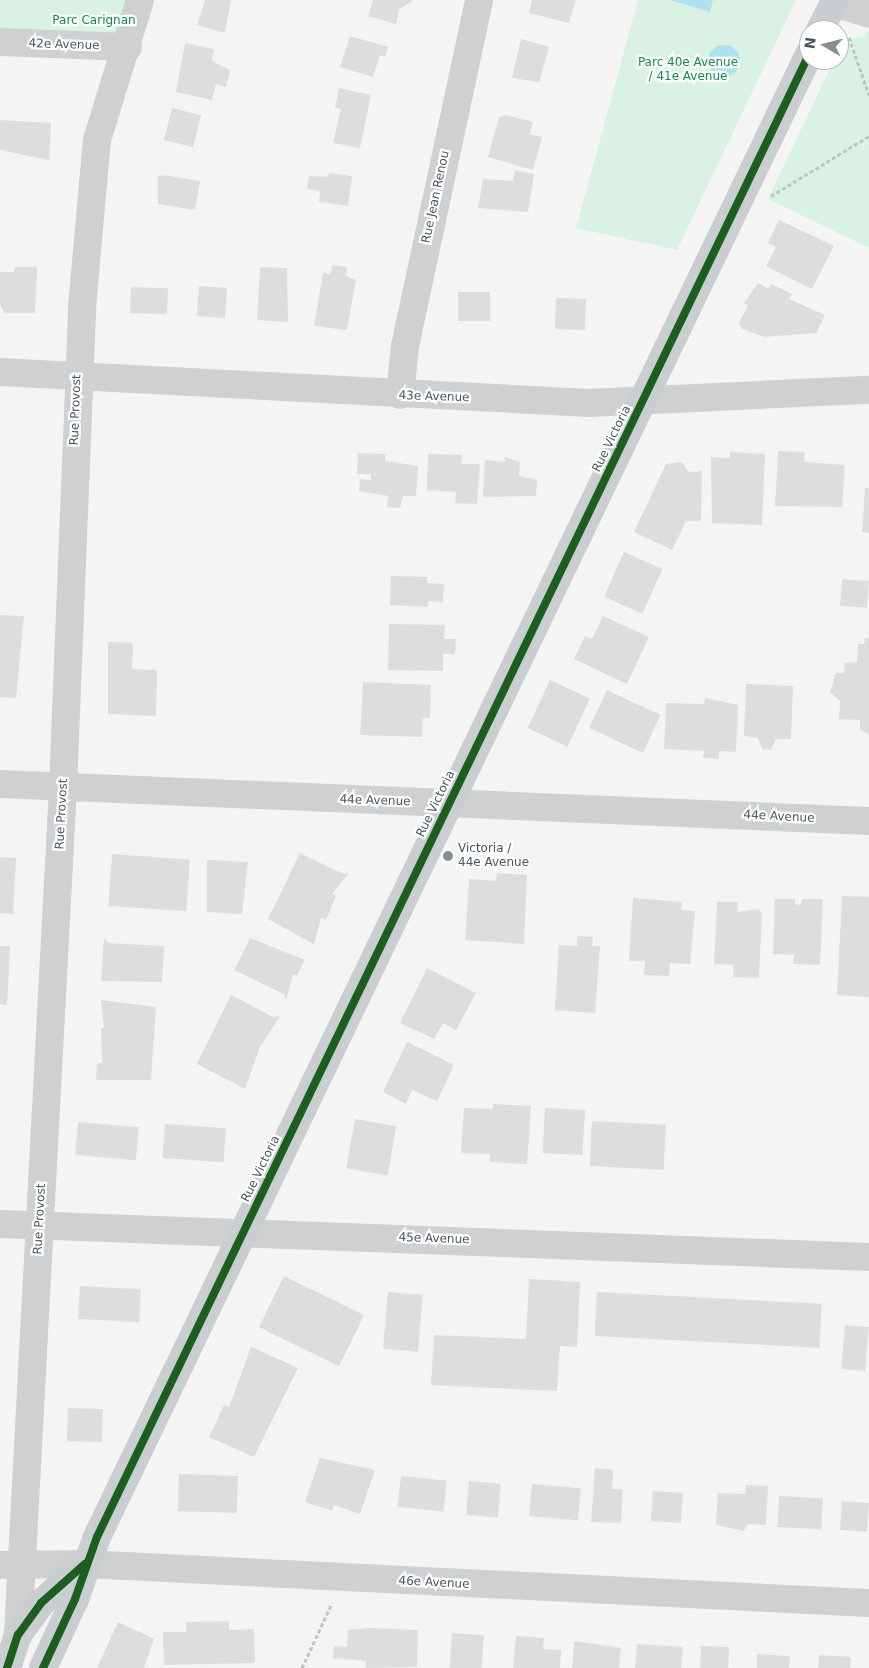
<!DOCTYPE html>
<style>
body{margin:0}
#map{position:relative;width:869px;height:1668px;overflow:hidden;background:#f4f4f4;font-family:"DejaVu Sans",sans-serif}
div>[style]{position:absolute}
.green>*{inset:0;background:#d9f2e3}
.water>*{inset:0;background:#aee2f0}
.round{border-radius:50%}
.building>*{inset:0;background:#ddddde;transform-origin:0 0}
.path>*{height:3px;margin-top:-1.5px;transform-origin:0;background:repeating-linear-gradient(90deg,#bcc7c4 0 4px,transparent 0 6.5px)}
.minor>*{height:28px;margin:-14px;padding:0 14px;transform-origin:14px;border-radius:14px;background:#ced0d2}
.major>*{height:28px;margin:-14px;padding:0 14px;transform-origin:14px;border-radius:14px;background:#caced1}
.cycleway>*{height:8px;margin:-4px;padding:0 4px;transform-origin:4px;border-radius:4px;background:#1b5e20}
.dots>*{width:14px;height:14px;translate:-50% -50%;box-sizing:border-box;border:2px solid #fff;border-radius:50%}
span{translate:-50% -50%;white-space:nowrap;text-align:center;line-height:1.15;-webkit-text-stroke:4.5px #fff;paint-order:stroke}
.park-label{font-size:12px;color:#17864f}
.street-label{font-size:12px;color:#4a5661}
.poi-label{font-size:12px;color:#4a5661}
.left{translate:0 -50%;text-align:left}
.north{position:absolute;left:799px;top:20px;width:50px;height:50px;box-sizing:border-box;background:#fff;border:1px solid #b7bbc0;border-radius:50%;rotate:278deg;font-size:14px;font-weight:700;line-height:20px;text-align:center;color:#4a5661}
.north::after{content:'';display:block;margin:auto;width:18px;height:22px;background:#868d94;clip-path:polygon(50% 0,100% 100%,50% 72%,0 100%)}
</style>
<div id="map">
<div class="green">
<i style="clip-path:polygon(0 0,132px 0,124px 43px,0 39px)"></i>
<i style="clip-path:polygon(638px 0,796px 0,677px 250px,576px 228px)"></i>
<i style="clip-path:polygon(866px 32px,869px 32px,869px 248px,768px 199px,834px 60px,839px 60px,840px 47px,846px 39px,864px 37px)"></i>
</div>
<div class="water">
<i style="clip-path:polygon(670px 0,713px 0,710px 12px)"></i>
<i class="round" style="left:708px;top:45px;width:32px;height:32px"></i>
</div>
<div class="building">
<i style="clip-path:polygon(205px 0,231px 0,225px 33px,197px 25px)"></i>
<i style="clip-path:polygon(373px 0,410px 0,413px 1px,399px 9px,396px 24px,368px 16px)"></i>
<i style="clip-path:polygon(532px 0,576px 0,569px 23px,529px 13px)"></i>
<i style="clip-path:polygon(350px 36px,388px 47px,385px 57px,380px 55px,373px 77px,340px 67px)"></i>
<i style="clip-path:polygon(521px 39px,549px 47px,539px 82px,512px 78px)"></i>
<i style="clip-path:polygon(185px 43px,214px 49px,212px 61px,230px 70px,226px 87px,216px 84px,212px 100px,176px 92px)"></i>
<i style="clip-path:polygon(339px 88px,371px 95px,360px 148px,333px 143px,341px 109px,335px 108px)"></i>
<i style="left:172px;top:108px;width:30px;height:33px;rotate:14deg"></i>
<i style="clip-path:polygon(506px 115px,533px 122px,530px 134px,542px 137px,533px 170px,488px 157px,499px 117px)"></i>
<i style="clip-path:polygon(0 120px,51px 123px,49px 160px,0 150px)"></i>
<i style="clip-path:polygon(515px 170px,534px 174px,528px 212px,478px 208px,483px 179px,513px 181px)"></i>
<i style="clip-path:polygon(329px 173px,352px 176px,348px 206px,319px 202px,320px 191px,307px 189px,309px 176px,328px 177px)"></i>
<i style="clip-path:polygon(163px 175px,200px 181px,195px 210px,158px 204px,158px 176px)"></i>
<i style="clip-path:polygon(779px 220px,834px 246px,812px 289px,766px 266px,776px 247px,768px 243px)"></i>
<i style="clip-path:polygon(332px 265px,347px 267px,346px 276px,356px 280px,347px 330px,314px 326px,323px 273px,331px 274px)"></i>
<i style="clip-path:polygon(15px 267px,37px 267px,35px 313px,4px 313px,0 304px,0 272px,14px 272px)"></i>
<i style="clip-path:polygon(260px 267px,287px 268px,288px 322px,257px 320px)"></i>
<i style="clip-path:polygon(758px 283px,769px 289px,771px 284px,792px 294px,789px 299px,825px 315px,816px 333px,764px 337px,742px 329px,739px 323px,748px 305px,744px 303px)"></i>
<i style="left:199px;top:286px;width:28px;height:30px;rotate:4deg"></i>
<i style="left:131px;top:287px;width:37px;height:26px;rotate:2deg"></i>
<i style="left:458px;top:292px;width:32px;height:29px"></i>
<i style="left:556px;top:298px;width:30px;height:31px;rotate:2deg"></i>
<i style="clip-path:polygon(778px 451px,805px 452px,804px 462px,845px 465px,842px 507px,775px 506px)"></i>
<i style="clip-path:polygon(730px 452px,765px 454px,762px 525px,712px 523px,711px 457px,730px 458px)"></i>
<i style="clip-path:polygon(358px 453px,385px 454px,385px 461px,418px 466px,416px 496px,403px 496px,400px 508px,387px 507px,388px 496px,359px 491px,360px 479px,371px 480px,371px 474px,357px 474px)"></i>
<i style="clip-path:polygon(428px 454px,462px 455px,461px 464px,480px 464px,477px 504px,455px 503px,456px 492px,427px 490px)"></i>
<i style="clip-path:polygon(505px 457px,520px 462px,519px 476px,537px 480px,536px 496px,483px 497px,485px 460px,505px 462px)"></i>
<i style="clip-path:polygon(682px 462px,688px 472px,702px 471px,701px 521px,686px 521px,672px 550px,634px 532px,666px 464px)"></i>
<i style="clip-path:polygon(865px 488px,869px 488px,869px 533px,862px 532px)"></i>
<i style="left:624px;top:552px;width:42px;height:49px;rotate:24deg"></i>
<i style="clip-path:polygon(391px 576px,427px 577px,427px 583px,444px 584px,443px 602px,428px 601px,428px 607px,390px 605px)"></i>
<i style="left:842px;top:579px;width:27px;height:27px;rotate:4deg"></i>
<i style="clip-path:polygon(0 615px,24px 616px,16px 698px,0 697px)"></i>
<i style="clip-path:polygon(603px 616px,649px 637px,627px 684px,574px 659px,585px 636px,592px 639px)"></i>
<i style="clip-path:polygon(389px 624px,445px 625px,444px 639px,456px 639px,455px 654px,443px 654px,443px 671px,388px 670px)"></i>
<i style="clip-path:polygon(865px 638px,869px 638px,869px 735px,860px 729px,860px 720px,839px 719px,840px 701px,830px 692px,836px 673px,845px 673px,844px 663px,857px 662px,858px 644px,864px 644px)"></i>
<i style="clip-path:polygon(108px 642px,133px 643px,132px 669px,157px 670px,156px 716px,108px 714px)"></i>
<i style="left:550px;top:680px;width:44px;height:53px;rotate:25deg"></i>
<i style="clip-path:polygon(363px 682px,431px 685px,430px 718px,423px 718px,422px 737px,360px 735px)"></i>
<i style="clip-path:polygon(746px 684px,793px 686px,791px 739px,776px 739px,771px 750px,762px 749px,758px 738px,744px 736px)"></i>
<i style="left:607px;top:690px;width:59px;height:42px;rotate:25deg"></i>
<i style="clip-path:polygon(705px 698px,738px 705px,736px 752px,719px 751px,719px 759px,703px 758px,704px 751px,664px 749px,666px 703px,704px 704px)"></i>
<i style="clip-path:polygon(300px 853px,343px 874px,349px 873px,332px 894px,336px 896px,326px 920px,321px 918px,314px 944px,268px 919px)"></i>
<i style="left:112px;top:854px;width:78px;height:52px;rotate:4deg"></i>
<i style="clip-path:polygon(0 857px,16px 858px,13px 914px,0 913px)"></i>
<i style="clip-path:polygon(207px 860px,248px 862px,242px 914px,207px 912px)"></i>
<i style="clip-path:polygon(497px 873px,527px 875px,524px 944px,465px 940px,469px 879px,496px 881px)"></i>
<i style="clip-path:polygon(842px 896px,869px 897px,869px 997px,837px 995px)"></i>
<i style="clip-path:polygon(633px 898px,682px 902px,681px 910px,695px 911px,690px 964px,670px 963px,669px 976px,644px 975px,645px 961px,629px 961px)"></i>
<i style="clip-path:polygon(775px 899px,795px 899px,795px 904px,801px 905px,802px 899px,823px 899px,820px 965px,793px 964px,794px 955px,773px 954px)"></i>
<i style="clip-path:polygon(717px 902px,738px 902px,737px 912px,759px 909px,762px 913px,759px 978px,733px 977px,734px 965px,714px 964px)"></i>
<i style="clip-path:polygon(577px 936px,593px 937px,592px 946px,600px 946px,595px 1013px,555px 1010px,559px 945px,577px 946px)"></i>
<i style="clip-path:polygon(104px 938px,109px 943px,164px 946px,162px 982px,101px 981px)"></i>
<i style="clip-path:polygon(250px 938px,305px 960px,297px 976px,293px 974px,286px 1000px,284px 994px,234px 970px)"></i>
<i style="clip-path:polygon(0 946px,10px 946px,7px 1005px,0 1004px)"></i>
<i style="clip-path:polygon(427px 968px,476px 993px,456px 1030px,443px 1023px,434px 1039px,400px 1023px)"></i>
<i style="clip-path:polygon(231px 995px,273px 1017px,280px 1016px,260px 1047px,245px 1089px,197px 1064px)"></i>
<i style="clip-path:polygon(101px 1000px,156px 1007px,151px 1080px,96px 1080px,97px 1063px,102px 1063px,101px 1028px,104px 1028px)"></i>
<i style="clip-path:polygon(407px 1042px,454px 1065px,437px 1101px,412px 1090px,406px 1104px,383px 1092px)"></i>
<i style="clip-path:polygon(493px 1104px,531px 1106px,527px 1164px,490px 1162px,490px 1154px,461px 1153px,464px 1108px,493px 1109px)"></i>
<i style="left:545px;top:1108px;width:40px;height:45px;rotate:3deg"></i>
<i style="left:355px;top:1119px;width:42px;height:50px;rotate:10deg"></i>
<i style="left:592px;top:1121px;width:74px;height:45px;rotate:3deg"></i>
<i style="left:78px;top:1122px;width:61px;height:33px;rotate:5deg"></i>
<i style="left:165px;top:1124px;width:61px;height:34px;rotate:4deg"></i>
<i style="left:284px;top:1276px;width:89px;height:57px;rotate:26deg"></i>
<i style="clip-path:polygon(529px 1279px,580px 1282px,577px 1347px,560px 1346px,557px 1391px,431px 1385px,434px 1335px,526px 1339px)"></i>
<i style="left:80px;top:1286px;width:61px;height:33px;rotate:3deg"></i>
<i style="left:388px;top:1292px;width:35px;height:57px;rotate:5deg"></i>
<i style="left:597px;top:1292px;width:225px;height:44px;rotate:3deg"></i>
<i style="left:845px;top:1325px;width:24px;height:44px;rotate:5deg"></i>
<i style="clip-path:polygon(251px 1347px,298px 1368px,254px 1457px,209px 1437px,224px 1405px,229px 1407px)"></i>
<i style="left:68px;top:1408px;width:35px;height:33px;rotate:2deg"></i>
<i style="clip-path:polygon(320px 1458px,375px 1470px,360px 1514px,334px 1505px,332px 1511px,305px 1502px)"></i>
<i style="clip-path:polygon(595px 1468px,613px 1470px,612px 1489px,623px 1489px,621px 1523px,591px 1522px)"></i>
<i style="left:179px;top:1474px;width:59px;height:37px;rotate:2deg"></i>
<i style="left:401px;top:1476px;width:46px;height:31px;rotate:6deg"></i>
<i style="left:469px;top:1481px;width:32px;height:34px;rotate:5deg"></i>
<i style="left:532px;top:1484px;width:49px;height:32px;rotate:5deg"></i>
<i style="clip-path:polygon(746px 1485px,768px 1486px,766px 1525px,747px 1524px,744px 1531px,716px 1525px,718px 1493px,745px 1494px)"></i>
<i style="left:653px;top:1491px;width:30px;height:30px;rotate:4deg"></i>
<i style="left:779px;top:1496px;width:44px;height:31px;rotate:3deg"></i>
<i style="left:842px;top:1501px;width:27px;height:29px;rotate:4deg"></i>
<i style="clip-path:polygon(229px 1621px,229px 1630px,254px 1629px,255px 1663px,164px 1665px,163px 1632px,186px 1632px,186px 1622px)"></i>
<i style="clip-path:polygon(118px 1622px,154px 1639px,144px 1668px,97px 1668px)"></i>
<i style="clip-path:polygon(367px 1628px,418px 1630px,417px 1667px,366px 1668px,366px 1661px,333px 1658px,334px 1646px,347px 1647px,348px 1630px)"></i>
<i style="left:452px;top:1633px;width:32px;height:35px;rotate:4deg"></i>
<i style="clip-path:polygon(516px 1636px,544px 1638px,543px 1649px,561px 1650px,560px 1668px,513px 1668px)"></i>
<i style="clip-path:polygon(574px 1641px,621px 1648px,619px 1668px,572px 1668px)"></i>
<i style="clip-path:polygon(637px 1644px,683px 1647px,681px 1668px,635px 1668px)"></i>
<i style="left:701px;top:1646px;width:28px;height:22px;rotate:2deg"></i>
<i style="clip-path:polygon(757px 1654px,790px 1656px,789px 1668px,757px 1668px)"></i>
<i style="clip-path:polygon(819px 1655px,851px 1657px,850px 1668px,818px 1668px)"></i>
</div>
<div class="path">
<i style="left:849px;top:37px;width:61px;rotate:71deg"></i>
<i style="left:771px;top:196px;width:115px;rotate:-31.5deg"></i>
<i style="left:302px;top:1668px;width:72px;rotate:-65.2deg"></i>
</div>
<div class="minor">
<i style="left:834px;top:3px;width:37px;rotate:17deg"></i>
<i style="left:0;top:42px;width:128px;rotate:2.2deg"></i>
<i style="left:0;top:372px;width:590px;rotate:3.01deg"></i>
<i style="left:589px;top:403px;width:280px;rotate:-2.7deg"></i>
<i style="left:400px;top:395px;width:49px;rotate:-84.2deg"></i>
<i style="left:405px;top:346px;width:354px;rotate:-77.9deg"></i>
<i style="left:0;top:784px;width:870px;rotate:2.44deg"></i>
<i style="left:0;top:1224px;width:870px;rotate:2.17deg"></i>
<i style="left:0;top:1565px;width:85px;rotate:-0.7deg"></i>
<i style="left:85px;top:1564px;width:785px;rotate:2.85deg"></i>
<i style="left:18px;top:1635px;width:849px;rotate:-86.96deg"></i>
<i style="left:63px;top:787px;width:480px;rotate:-87.7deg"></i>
<i style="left:82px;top:307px;width:168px;rotate:-84.9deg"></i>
<i style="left:97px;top:140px;width:146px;rotate:-72.9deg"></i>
</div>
<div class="major">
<i style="left:820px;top:30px;width:34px;rotate:-63deg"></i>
<i style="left:7px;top:1668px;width:35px;rotate:-72deg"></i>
<i style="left:18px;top:1635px;width:39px;rotate:-54deg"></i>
<i style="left:41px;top:1603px;width:59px;rotate:-41.6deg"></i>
<i style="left:43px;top:1668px;width:76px;rotate:-65.1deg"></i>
<i style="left:75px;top:1599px;width:66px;rotate:-70.5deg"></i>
<i style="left:97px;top:1537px;width:1645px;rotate:-64.35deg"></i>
</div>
<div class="cycleway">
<i style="left:7px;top:1668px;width:35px;rotate:-72deg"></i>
<i style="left:18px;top:1635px;width:39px;rotate:-54deg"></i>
<i style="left:41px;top:1603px;width:59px;rotate:-41.6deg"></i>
<i style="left:43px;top:1668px;width:76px;rotate:-65.1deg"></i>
<i style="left:75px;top:1599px;width:66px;rotate:-70.5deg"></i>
<i style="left:97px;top:1537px;width:1645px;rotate:-64.35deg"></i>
</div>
<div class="dots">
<i style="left:448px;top:856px;background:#868d94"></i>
</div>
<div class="park-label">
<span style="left:94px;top:21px">Parc Carignan</span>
<span style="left:688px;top:70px">Parc 40e Avenue<br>/ 41e Avenue</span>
</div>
<div class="street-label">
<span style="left:64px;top:45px;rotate:2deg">42e Avenue</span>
<span style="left:436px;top:197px;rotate:-78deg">Rue Jean Renou</span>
<span style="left:434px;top:397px;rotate:2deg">43e Avenue</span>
<span style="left:76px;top:410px;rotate:-88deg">Rue Provost</span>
<span style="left:612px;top:439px;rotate:-64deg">Rue Victoria</span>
<span style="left:375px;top:801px;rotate:2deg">44e Avenue</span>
<span style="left:436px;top:804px;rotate:-64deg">Rue Victoria</span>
<span style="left:62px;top:814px;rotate:-87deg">Rue Provost</span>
<span style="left:779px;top:817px;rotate:3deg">44e Avenue</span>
<span style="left:261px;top:1169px;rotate:-64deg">Rue Victoria</span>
<span style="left:40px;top:1219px;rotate:-87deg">Rue Provost</span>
<span style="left:434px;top:1239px;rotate:2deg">45e Avenue</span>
<span style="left:434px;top:1583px;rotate:3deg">46e Avenue</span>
</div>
<div class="poi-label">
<span class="left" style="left:458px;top:856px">Victoria /<br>44e Avenue</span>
</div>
<div class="north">N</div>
</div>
